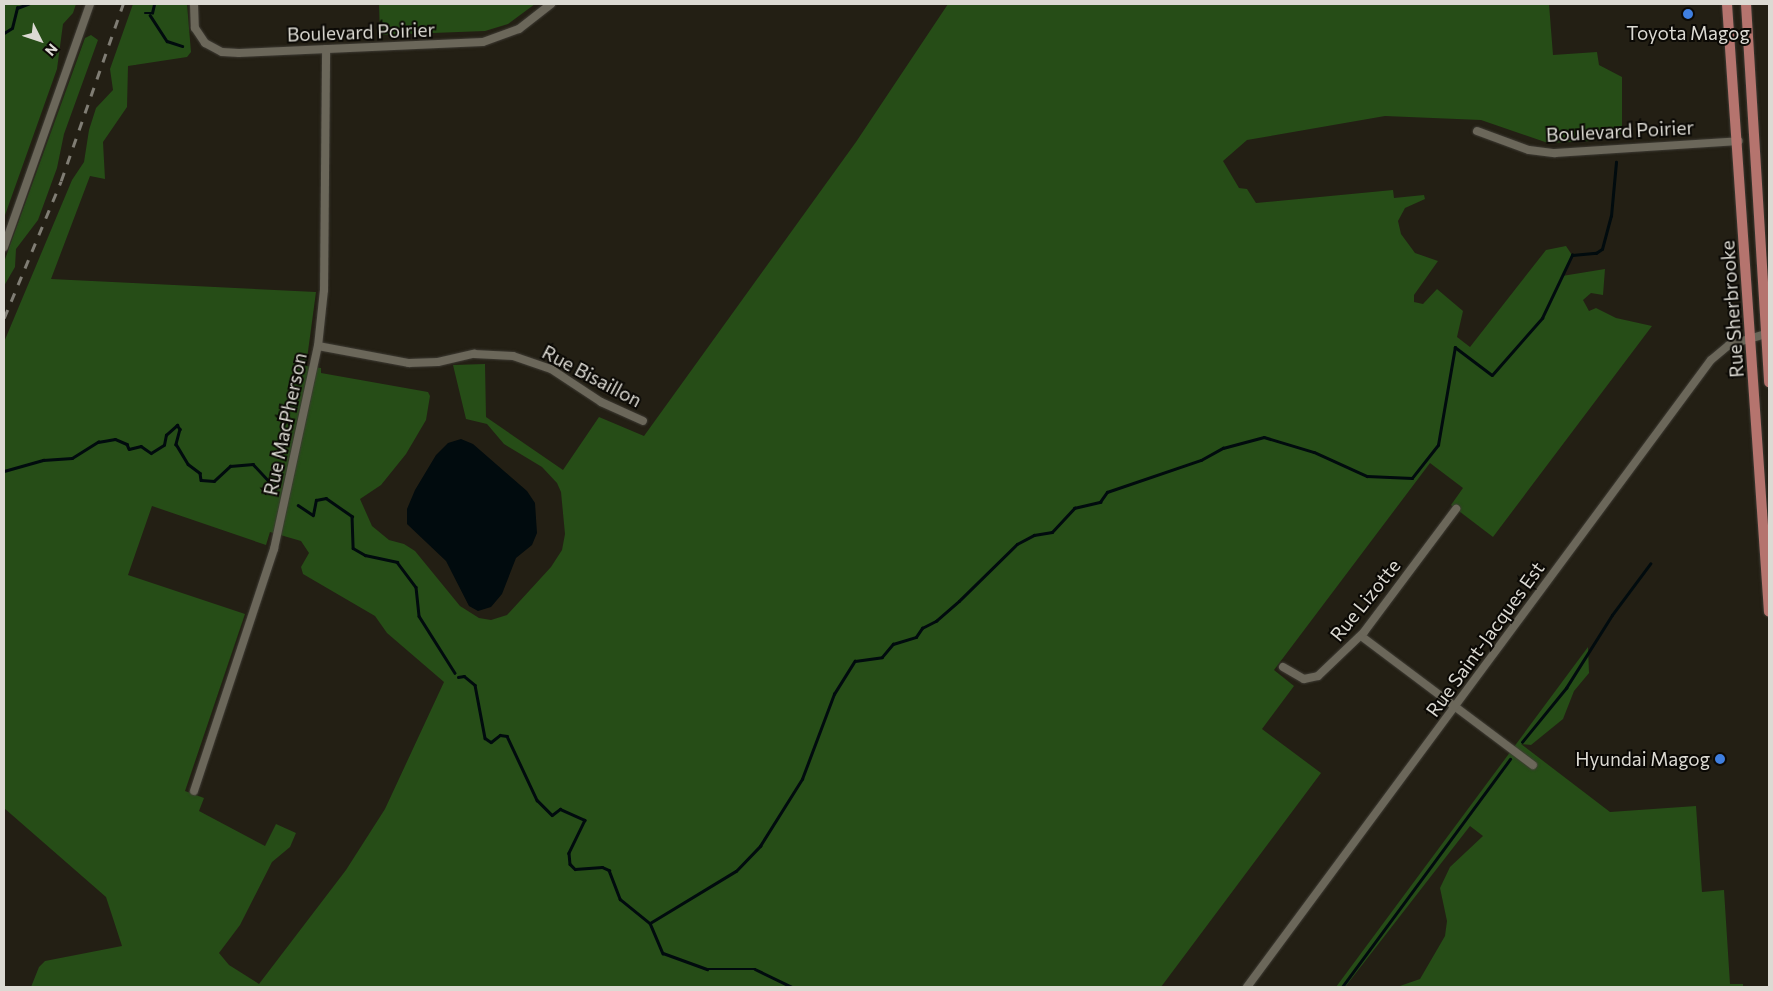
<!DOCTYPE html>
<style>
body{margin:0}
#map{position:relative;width:1773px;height:991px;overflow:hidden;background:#231f14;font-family:Commissioner,sans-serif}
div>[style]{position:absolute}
.green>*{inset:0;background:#264d17}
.water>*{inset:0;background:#010b0e}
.stream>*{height:2.5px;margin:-1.25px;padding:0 1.25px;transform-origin:1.25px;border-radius:1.25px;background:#010b0e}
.roads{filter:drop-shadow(0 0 1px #3e3b34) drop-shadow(0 0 1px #3e3b34)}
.minor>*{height:8px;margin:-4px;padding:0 4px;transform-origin:4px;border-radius:4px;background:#6b675a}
.major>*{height:10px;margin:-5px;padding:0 5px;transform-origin:5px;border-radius:5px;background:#b5746e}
.rail>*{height:2.5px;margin-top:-1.25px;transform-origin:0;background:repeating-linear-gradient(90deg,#807d74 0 9px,transparent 0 18px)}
.dots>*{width:14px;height:14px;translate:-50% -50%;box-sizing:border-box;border:2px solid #0b0905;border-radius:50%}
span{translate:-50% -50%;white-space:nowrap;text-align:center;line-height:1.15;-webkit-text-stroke:4px #0b0905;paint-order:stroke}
.street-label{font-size:19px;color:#dcdad3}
.poi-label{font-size:19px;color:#dcdad3}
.right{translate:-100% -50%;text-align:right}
.frame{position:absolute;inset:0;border:5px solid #dcdad3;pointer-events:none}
.north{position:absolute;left:15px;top:15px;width:50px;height:50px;-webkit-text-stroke:4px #0b0905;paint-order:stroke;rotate:131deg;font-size:14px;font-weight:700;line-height:20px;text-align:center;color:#dcdad3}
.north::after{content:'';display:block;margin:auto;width:18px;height:22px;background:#dcdad3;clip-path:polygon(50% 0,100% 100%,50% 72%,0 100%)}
</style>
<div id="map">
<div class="green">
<i style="clip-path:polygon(4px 4px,76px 4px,73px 13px,63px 24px,57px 69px,4px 218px)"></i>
<i style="clip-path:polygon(evenodd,133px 4px,187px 4px,191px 52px,187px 57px,128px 66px,127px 107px,103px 142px,105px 179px,90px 176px,51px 279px,316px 292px,306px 366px,321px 368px,321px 373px,428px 392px,430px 396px,426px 420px,406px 454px,381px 485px,360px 499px,372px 526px,389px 540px,404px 544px,415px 551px,460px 606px,479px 618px,491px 620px,507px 615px,551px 567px,562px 550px,565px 534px,561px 492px,557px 483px,542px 467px,504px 444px,487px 424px,466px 419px,453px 365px,485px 364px,486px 417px,563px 470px,599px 417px,644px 436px,856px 142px,948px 4px,1549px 4px,1553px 55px,1597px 52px,1599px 65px,1622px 77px,1622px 134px,1593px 136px,1592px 141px,1548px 143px,1481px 120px,1385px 116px,1247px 140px,1223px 161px,1239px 188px,1247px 189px,1256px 203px,1393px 190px,1394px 198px,1424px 195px,1425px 199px,1405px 208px,1398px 221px,1401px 234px,1415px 253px,1438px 261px,1414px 295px,1414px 302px,1423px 304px,1437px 289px,1463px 311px,1457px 337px,1470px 347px,1546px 250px,1566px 246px,1572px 255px,1562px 276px,1605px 269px,1603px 295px,1591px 293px,1583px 300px,1589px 311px,1596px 308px,1616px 318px,1652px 326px,1493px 537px,1451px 505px,1463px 488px,1430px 463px,1274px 670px,1294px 686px,1262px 729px,1321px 773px,1161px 987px,31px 987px,39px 967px,45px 961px,122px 946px,106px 897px,4px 808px,4px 342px,72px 180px,84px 162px,89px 130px,96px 108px,113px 90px,110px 69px,133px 4px,152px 506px,266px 545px,270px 532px,301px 541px,309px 553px,301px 567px,303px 574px,375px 616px,387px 633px,444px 682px,385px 809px,346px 870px,259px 984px,229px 965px,219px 953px,240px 925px,272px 862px,290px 847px,296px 833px,276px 824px,265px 846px,199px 811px,204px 798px,185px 791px,245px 614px,128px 575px,152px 506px)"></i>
<i style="clip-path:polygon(379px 4px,535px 4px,508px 24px,485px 31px,380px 35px)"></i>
<i style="clip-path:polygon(91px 35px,98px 40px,64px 134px,57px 168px,38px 220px,16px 249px,15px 267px,4px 286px,4px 262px,85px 38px)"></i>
<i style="clip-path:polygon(1588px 647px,1589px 673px,1574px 691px,1563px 719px,1531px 745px,1521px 744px,1610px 812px,1696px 806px,1702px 892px,1724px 890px,1730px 984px,1743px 984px,1743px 987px,1397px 987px,1420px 979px,1445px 936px,1447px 921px,1440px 888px,1450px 867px,1483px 836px,1470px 826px,1345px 987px,1336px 987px)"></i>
</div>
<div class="water">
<i style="clip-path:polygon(461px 439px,473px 444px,527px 491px,535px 503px,537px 533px,532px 545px,516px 558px,502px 594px,491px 607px,478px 611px,469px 606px,446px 561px,407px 524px,407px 509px,415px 490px,436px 455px,448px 443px)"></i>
</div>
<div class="stream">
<i style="left:145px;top:13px;width:7px"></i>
<i style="left:152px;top:13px;width:9px;rotate:-77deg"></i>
<i style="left:150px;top:15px;width:31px;rotate:57deg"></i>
<i style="left:167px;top:41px;width:16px;rotate:18deg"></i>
<i style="left:4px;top:33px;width:9px;rotate:-32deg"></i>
<i style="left:12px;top:28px;width:21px;rotate:-76deg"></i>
<i style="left:17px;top:8px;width:12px;rotate:-20deg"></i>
<i style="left:4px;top:471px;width:41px;rotate:-15.8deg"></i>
<i style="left:43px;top:460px;width:29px;rotate:-4deg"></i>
<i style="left:72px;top:458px;width:31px;rotate:-32deg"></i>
<i style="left:98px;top:442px;width:17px;rotate:-10deg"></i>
<i style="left:115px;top:439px;width:13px;rotate:23deg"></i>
<i style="left:127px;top:444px;width:5px;rotate:68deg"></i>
<i style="left:129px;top:449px;width:12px;rotate:-14deg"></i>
<i style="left:141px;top:446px;width:12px;rotate:35deg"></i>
<i style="left:151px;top:453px;width:15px;rotate:-32deg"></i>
<i style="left:164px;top:445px;width:10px;rotate:-79deg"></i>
<i style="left:166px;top:435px;width:15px;rotate:-42deg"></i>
<i style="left:177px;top:425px;width:5px;rotate:53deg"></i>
<i style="left:180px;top:429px;width:16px;rotate:105deg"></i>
<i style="left:176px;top:444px;width:23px;rotate:59deg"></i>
<i style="left:188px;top:464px;width:15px;rotate:37deg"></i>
<i style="left:200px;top:473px;width:7px;rotate:82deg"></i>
<i style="left:201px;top:480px;width:13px;rotate:4deg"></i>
<i style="left:214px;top:481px;width:22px;rotate:-43deg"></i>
<i style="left:230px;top:466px;width:23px;rotate:-5deg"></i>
<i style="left:253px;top:464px;width:33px;rotate:47deg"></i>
<i style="left:298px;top:505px;width:18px;rotate:34deg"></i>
<i style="left:313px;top:515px;width:15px;rotate:-79deg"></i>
<i style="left:316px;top:500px;width:10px;rotate:-11deg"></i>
<i style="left:326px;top:498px;width:32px;rotate:35deg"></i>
<i style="left:352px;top:516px;width:32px;rotate:88deg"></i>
<i style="left:353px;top:548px;width:14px;rotate:30deg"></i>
<i style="left:365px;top:555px;width:33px;rotate:12deg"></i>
<i style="left:397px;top:562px;width:31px;rotate:53deg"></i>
<i style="left:416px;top:587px;width:29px;rotate:84deg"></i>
<i style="left:419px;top:616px;width:67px;rotate:57.7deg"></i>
<i style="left:458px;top:677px;width:6px;rotate:-9deg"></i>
<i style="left:464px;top:676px;width:14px;rotate:39deg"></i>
<i style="left:475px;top:685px;width:54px;rotate:79.3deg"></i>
<i style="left:485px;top:738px;width:7px;rotate:34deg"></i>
<i style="left:491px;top:742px;width:11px;rotate:-38deg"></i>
<i style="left:500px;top:735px;width:7px;rotate:8deg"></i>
<i style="left:507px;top:736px;width:71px;rotate:64.9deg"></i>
<i style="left:537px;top:800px;width:21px;rotate:45deg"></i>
<i style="left:552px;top:815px;width:10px;rotate:-37deg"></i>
<i style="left:560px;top:809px;width:27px;rotate:24deg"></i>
<i style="left:585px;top:820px;width:37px;rotate:116deg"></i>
<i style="left:569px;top:853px;width:11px;rotate:85deg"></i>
<i style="left:570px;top:864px;width:7px;rotate:45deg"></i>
<i style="left:575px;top:869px;width:27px;rotate:-4deg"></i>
<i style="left:602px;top:867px;width:8px;rotate:23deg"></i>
<i style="left:609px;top:870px;width:31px;rotate:69deg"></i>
<i style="left:620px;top:899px;width:38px;rotate:39deg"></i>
<i style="left:650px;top:923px;width:33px;rotate:67deg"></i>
<i style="left:663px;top:953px;width:47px;rotate:20deg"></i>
<i style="left:707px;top:969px;width:48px"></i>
<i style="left:755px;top:969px;width:41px;rotate:25.9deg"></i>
<i style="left:1522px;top:742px;width:70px;rotate:-50.8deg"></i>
<i style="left:1566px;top:688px;width:86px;rotate:-57.8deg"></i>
<i style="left:1612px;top:615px;width:64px;rotate:-53.3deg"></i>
<i style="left:650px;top:923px;width:100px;rotate:-31.2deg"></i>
<i style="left:736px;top:871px;width:35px;rotate:-46deg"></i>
<i style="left:760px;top:846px;width:79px;rotate:-57.9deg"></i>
<i style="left:802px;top:779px;width:91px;rotate:-69.4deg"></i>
<i style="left:834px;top:694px;width:39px;rotate:-58deg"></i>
<i style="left:855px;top:661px;width:27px;rotate:-8deg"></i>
<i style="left:882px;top:657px;width:17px;rotate:-50deg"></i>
<i style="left:893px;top:644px;width:24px;rotate:-17deg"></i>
<i style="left:916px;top:637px;width:11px;rotate:-56deg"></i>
<i style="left:922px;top:628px;width:16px;rotate:-27deg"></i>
<i style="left:936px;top:621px;width:30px;rotate:-41deg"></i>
<i style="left:959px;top:601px;width:81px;rotate:-44.5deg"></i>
<i style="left:1017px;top:544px;width:19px;rotate:-28deg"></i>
<i style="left:1034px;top:535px;width:18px;rotate:-9deg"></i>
<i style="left:1052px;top:532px;width:33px;rotate:-47deg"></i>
<i style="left:1074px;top:508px;width:27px;rotate:-13deg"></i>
<i style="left:1100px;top:502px;width:12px;rotate:-55deg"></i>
<i style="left:1107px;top:492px;width:99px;rotate:-18.8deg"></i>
<i style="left:1201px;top:460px;width:25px;rotate:-29deg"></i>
<i style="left:1223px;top:448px;width:42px;rotate:-15deg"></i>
<i style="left:1264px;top:437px;width:52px;rotate:16.7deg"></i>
<i style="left:1314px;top:452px;width:58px;rotate:24.4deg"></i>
<i style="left:1367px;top:476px;width:45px;rotate:2.5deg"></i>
<i style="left:1412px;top:478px;width:42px;rotate:-51.8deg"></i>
<i style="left:1438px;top:445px;width:99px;rotate:-80.2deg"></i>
<i style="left:1455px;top:347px;width:46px;rotate:37.1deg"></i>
<i style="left:1492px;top:375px;width:76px;rotate:-48.7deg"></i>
<i style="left:1542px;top:318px;width:70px;rotate:-64.5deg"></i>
<i style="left:1572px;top:255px;width:24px;rotate:-5deg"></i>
<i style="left:1596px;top:253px;width:7px;rotate:-34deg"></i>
<i style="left:1602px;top:249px;width:34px;rotate:-75deg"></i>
<i style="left:1611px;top:216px;width:54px;rotate:-84.7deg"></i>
<i style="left:1342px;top:987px;width:283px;rotate:-53.6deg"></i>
</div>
<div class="roads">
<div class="minor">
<i style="left:194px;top:4px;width:24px;rotate:88deg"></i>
<i style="left:195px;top:28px;width:18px;rotate:56deg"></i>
<i style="left:205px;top:43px;width:19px;rotate:28deg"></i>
<i style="left:222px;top:52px;width:17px;rotate:3deg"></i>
<i style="left:239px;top:53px;width:244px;rotate:-2.6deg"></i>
<i style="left:483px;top:42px;width:38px;rotate:-20deg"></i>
<i style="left:519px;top:29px;width:41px;rotate:-38deg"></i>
<i style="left:1477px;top:131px;width:55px;rotate:20.1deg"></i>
<i style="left:1529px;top:150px;width:26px;rotate:7deg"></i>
<i style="left:1555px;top:153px;width:184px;rotate:-3.7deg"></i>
<i style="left:4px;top:247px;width:258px;rotate:-70.5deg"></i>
<i style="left:318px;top:346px;width:93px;rotate:10.6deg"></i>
<i style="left:409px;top:363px;width:29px;rotate:-2deg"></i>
<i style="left:438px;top:362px;width:37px;rotate:-13deg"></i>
<i style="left:474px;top:354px;width:39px;rotate:3deg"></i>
<i style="left:513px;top:356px;width:40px;rotate:18.9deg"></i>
<i style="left:551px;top:369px;width:60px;rotate:33.4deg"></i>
<i style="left:601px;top:402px;width:46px;rotate:24.3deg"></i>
<i style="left:1361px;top:636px;width:215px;rotate:36.9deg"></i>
<i style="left:1283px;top:667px;width:24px;rotate:30deg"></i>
<i style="left:1304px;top:679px;width:14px;rotate:-12deg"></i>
<i style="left:1318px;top:676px;width:64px;rotate:-43.7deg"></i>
<i style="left:1364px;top:632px;width:154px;rotate:-53.2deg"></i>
<i style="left:194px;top:791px;width:255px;rotate:-71.7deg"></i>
<i style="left:274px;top:549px;width:208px;rotate:-77.8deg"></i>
<i style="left:318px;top:346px;width:56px;rotate:-83.9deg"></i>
<i style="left:324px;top:290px;width:241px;rotate:-89.5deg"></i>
<i style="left:1247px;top:987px;width:780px;rotate:-53.5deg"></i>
<i style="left:1711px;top:360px;width:23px;rotate:-40deg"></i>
<i style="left:1729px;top:345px;width:42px;rotate:-16.7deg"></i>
</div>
<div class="major">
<i style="left:1727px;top:4px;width:609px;rotate:86.05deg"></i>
<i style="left:1746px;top:4px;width:379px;rotate:86.5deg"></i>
</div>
</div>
<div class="rail">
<i style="left:4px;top:318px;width:148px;rotate:-67.4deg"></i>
<i style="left:61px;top:181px;width:188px;rotate:-70.7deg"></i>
</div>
<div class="dots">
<i style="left:1688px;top:14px;background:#3f7fe0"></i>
<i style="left:1720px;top:759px;background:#3f7fe0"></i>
</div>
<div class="street-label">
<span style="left:361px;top:32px;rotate:-2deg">Boulevard Poirier</span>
<span style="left:1620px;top:131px;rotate:-3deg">Boulevard Poirier</span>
<span style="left:1732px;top:309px;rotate:-94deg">Rue Sherbrooke</span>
<span style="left:592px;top:376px;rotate:28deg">Rue Bisaillon</span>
<span style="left:285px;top:424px;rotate:-78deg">Rue MacPherson</span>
<span style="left:1365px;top:600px;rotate:-51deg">Rue Lizotte</span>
<span style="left:1485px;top:639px;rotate:-54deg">Rue Saint-Jacques Est</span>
</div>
<div class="poi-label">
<span style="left:1688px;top:33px">Toyota Magog</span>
<span class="right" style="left:1710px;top:759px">Hyundai Magog</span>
</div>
<div class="frame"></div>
<div class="north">N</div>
</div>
